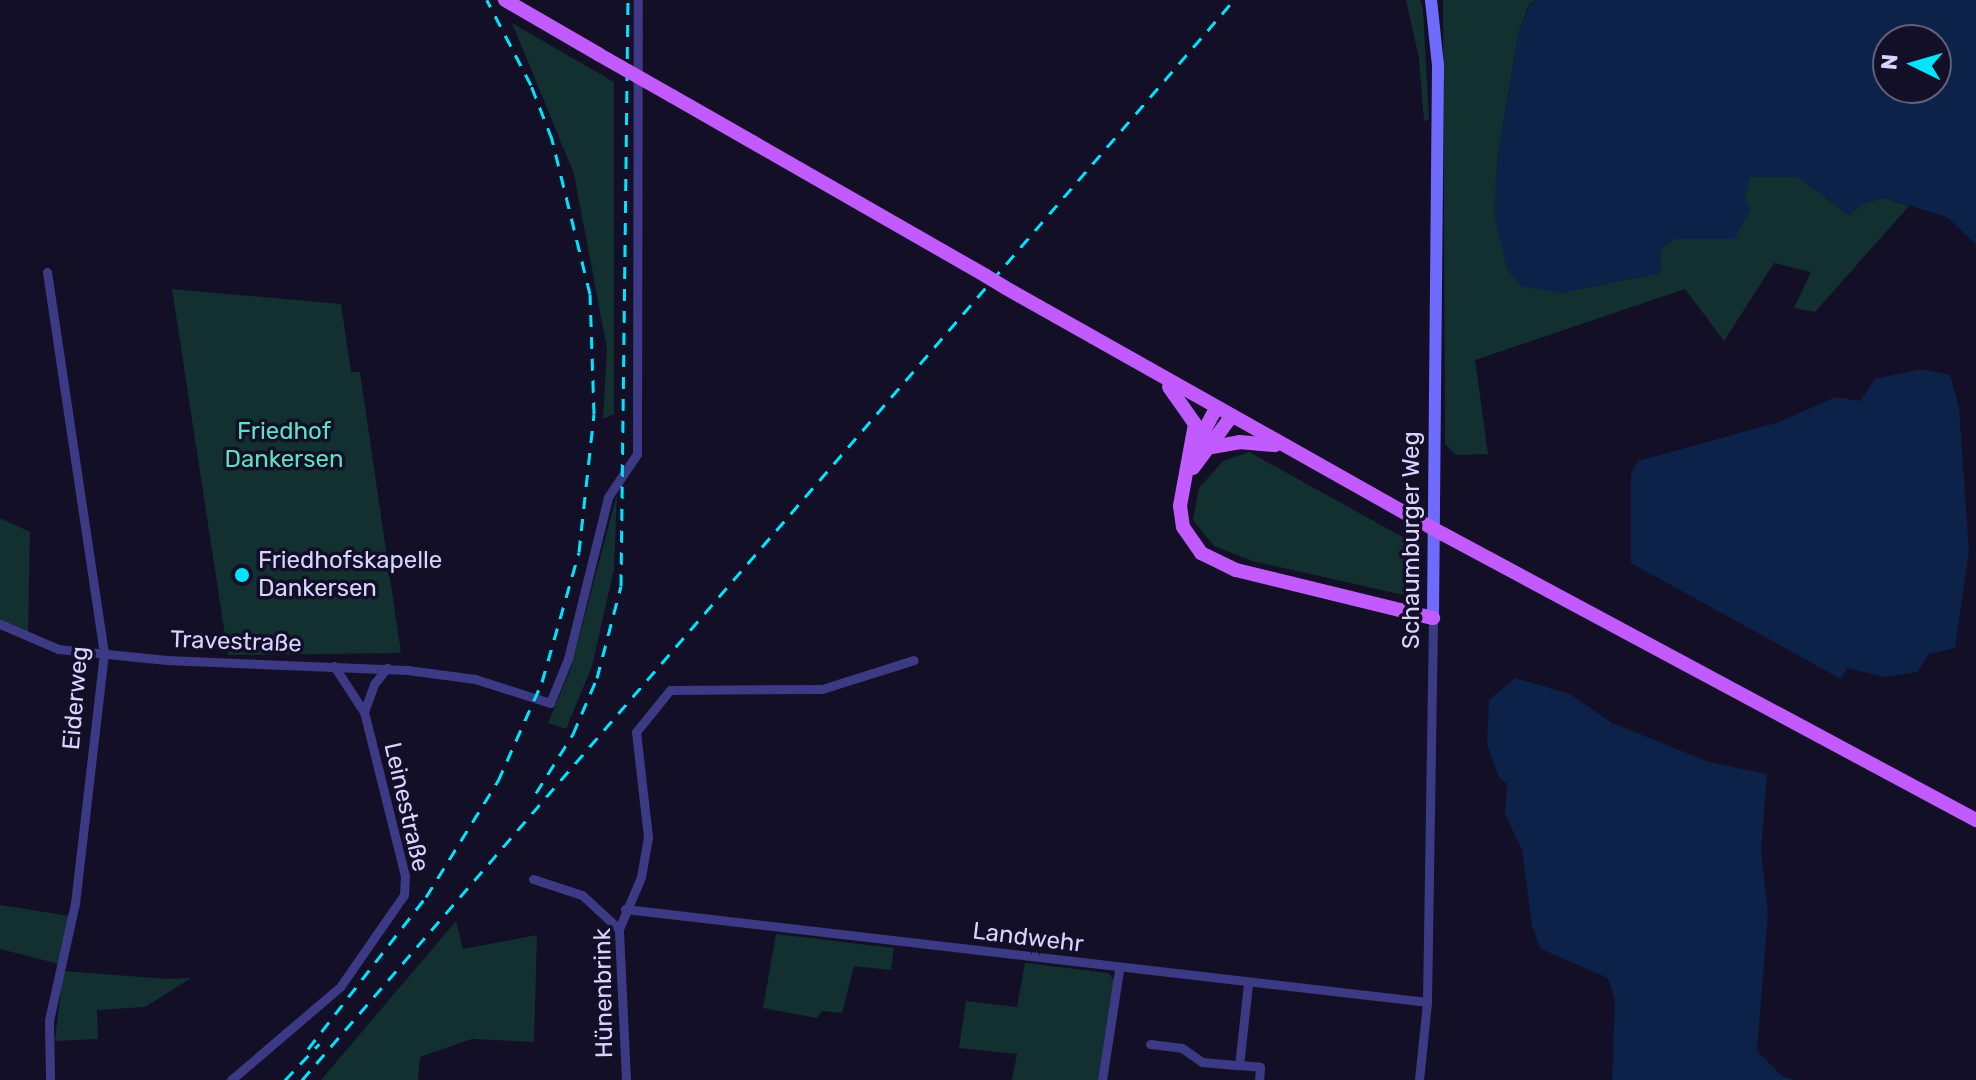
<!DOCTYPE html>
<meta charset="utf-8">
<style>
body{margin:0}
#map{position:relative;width:1976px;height:1080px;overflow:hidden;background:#130f26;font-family:Rubik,sans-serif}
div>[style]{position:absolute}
.green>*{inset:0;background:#12302f}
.water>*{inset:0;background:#0c2248}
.street>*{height:9px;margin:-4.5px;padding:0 4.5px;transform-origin:4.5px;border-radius:4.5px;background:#3d3a85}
.secondary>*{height:12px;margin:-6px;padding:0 6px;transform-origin:6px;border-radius:6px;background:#6f6bff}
.primary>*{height:14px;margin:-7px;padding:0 7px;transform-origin:7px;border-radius:7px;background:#c25bff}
.rail>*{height:3px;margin-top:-1.5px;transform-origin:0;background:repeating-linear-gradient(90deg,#00e5ff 0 12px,transparent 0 22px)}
.primary-bridge>*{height:14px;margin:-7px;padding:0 7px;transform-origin:7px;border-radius:7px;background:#c25bff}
.dots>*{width:22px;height:22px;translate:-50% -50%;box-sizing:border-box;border:4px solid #130f26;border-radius:50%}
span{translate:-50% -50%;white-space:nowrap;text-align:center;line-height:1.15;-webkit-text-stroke:7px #130f26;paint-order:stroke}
.park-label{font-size:24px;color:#5fe0c0}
.street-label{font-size:24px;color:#d9d4ff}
.poi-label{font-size:24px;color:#d9d4ff}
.left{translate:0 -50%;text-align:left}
.north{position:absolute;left:1872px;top:24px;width:80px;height:80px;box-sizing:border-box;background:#130f26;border:2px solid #625e7d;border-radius:50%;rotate:275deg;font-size:22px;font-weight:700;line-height:32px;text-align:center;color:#d9d4ff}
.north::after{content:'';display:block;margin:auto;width:28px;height:36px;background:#00e5ff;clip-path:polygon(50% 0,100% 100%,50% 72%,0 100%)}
</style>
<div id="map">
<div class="green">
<i style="clip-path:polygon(1406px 0,1420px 0,1423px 10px,1429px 120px,1424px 121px,1419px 59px)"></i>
<i style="clip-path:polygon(1443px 0,1536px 0,1529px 4px,1518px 36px,1497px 160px,1560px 293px,1660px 273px,1661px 249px,1674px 239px,1734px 239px,1749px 177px,1798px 177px,1849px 215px,1862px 204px,1884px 198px,1909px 206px,1815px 312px,1794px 308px,1811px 272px,1774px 263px,1724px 341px,1685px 289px,1475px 360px,1488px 454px,1456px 455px,1445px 444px)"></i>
<i style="clip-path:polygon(512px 23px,614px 82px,614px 414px,603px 419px,607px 349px,574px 174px)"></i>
<i style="clip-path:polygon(172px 289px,341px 304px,351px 372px,360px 372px,401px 653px,228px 655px)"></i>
<i style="clip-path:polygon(1249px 452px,1419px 546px,1421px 573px,1408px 596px,1252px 561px,1214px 546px,1193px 520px,1199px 488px,1223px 461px)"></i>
<i style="clip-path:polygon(617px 494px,614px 569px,592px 666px,566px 729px,548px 723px,571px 668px)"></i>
<i style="clip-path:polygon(0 518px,30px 532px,28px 633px,0 620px)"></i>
<i style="clip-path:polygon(0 905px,70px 916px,59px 964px,0 949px)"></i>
<i style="clip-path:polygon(456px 921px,463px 949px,537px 935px,534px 1042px,472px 1039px,420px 1057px,418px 1080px,321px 1080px)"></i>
<i style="clip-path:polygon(776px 934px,894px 948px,891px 970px,854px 966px,842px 1013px,822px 1011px,817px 1018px,763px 1008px)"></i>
<i style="clip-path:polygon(1025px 963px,1109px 973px,1114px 980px,1098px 1080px,1012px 1080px,1017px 1054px,959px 1048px,966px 1001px,1017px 1007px)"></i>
<i style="clip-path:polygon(63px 971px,168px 979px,191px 978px,145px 1007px,97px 1010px,98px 1039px,55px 1041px)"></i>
</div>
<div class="water">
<i style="clip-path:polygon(evenodd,1536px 0,1976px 0,1976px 244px,1947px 217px,1884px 198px,1862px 204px,1849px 215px,1798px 177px,1750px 177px,1745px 197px,1750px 210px,1734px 239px,1674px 239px,1661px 249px,1660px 273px,1560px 293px,1520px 286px,1507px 269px,1494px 215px,1497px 160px,1518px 36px,1530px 4px,1536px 0,1936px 40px,1936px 88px,1888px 88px,1888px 40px,1936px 40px)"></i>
<i style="clip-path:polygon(1922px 369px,1950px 375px,1959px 408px,1969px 551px,1955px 648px,1929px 654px,1917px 672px,1884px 677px,1847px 668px,1841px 679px,1631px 563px,1631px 474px,1638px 461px,1776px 423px,1836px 397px,1860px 401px,1875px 379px)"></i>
<i style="clip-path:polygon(1515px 678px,1570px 694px,1612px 723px,1709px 762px,1767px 774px,1761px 851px,1768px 913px,1757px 1051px,1783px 1077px,1797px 1080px,1612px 1080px,1615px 1001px,1608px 978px,1541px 949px,1532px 926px,1522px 850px,1505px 814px,1507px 784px,1499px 777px,1487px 745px,1489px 700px)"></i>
</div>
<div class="street">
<i style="left:47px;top:272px;width:385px;rotate:81.5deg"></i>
<i style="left:104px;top:653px;width:252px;rotate:96.6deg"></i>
<i style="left:75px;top:903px;width:120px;rotate:102.5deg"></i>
<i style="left:49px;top:1020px;width:60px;rotate:89deg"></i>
<i style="left:0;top:624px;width:63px;rotate:23.3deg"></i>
<i style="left:58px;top:649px;width:109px;rotate:5.8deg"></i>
<i style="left:166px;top:660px;width:241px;rotate:2.4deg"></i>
<i style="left:407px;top:670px;width:69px;rotate:7.5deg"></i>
<i style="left:475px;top:679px;width:79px;rotate:17.7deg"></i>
<i style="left:550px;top:703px;width:48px;rotate:-67.8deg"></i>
<i style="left:568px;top:659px;width:167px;rotate:-76.1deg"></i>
<i style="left:608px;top:497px;width:52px;rotate:-56deg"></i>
<i style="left:637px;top:454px;width:454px;rotate:-89.9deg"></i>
<i style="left:334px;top:666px;width:55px;rotate:56.9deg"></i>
<i style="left:533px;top:879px;width:52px;rotate:18.1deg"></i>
<i style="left:582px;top:895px;width:50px;rotate:42.6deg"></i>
<i style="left:625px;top:909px;width:807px;rotate:6.61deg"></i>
<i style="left:1248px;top:984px;width:81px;rotate:96.3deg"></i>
<i style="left:1239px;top:1065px;width:21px;rotate:5deg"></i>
<i style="left:1260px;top:1067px;width:13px;rotate:94deg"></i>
<i style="left:1150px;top:1044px;width:32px;rotate:7deg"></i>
<i style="left:1182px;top:1048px;width:24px;rotate:35deg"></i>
<i style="left:1202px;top:1062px;width:37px;rotate:5deg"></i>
<i style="left:231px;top:1080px;width:143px;rotate:-40.5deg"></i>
<i style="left:340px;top:987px;width:112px;rotate:-55.2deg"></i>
<i style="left:404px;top:895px;width:19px;rotate:-87deg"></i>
<i style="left:405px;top:876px;width:169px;rotate:-104deg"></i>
<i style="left:364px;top:712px;width:30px;rotate:-70deg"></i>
<i style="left:374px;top:684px;width:21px;rotate:-51deg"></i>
<i style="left:626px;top:1080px;width:151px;rotate:-92.7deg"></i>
<i style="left:619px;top:929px;width:56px;rotate:-67.1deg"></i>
<i style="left:641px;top:877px;width:41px;rotate:-80.1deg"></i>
<i style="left:648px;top:837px;width:106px;rotate:-96.5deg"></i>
<i style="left:636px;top:732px;width:54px;rotate:-51deg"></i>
<i style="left:670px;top:690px;width:152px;rotate:-0.4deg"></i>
<i style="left:822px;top:689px;width:96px;rotate:-17.5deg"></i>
<i style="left:1102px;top:1080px;width:111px;rotate:-81.2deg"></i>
<i style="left:1419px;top:1080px;width:78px;rotate:-84.1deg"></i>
<i style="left:1427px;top:1002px;width:384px;rotate:-89.1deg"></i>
</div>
<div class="secondary">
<i style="left:1431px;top:0;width:65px;rotate:83.9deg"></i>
<i style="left:1438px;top:65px;width:553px;rotate:90.52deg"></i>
</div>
<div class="primary">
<i style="left:505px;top:0;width:108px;rotate:30.1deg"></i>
<i style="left:672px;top:96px;width:362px;rotate:29.8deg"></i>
<i style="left:1004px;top:287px;width:481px;rotate:29.4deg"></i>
<i style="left:1169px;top:387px;width:45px;rotate:54.9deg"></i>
<i style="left:1195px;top:424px;width:83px;rotate:100.4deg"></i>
<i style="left:1180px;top:506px;width:21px;rotate:82deg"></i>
<i style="left:1183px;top:527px;width:32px;rotate:55deg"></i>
<i style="left:1201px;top:553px;width:39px;rotate:26deg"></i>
<i style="left:1236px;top:570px;width:203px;rotate:13.7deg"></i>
<i style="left:1197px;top:444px;width:40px;rotate:-62deg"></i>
<i style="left:1212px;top:447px;width:27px;rotate:-10deg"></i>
<i style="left:1239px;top:442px;width:36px;rotate:5deg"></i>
<i style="left:1193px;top:468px;width:64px;rotate:-53.3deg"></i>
<i style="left:1443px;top:534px;width:605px;rotate:28.22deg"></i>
</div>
<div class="rail">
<i style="left:536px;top:793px;width:70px;rotate:-57.9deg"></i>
<i style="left:573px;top:734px;width:61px;rotate:-66.8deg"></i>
<i style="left:597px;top:678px;width:95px;rotate:-75.4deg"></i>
<i style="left:621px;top:586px;width:586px;rotate:-89.32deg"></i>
<i style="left:308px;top:1049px;width:192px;rotate:-52.2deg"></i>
<i style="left:426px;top:897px;width:137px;rotate:-58.2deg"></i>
<i style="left:498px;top:781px;width:108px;rotate:-66deg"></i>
<i style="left:542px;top:682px;width:135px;rotate:-74.1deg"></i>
<i style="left:579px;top:552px;width:139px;rotate:-83.8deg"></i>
<i style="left:594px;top:414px;width:120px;rotate:-91.9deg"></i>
<i style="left:590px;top:294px;width:160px;rotate:-103.8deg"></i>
<i style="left:552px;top:139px;width:58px;rotate:-111.3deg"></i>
<i style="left:531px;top:85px;width:96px;rotate:-117.4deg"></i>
<i style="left:285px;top:1080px;width:50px;rotate:-46.6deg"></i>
<i style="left:302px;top:1080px;width:1427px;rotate:-49.21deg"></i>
</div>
<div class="primary-bridge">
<i style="left:598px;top:54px;width:85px;rotate:29.6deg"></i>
<i style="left:986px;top:276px;width:21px;rotate:31deg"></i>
<i style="left:1423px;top:523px;width:23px;rotate:29deg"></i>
</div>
<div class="dots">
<i style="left:242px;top:575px;background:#00e5ff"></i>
</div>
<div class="park-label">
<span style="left:284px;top:446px">Friedhof<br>Dankersen</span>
</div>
<div class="street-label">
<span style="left:1412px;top:540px;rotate:-90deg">Schaumburger Weg</span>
<span style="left:236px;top:642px;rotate:2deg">Travestraße</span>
<span style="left:76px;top:698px;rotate:-85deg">Eiderweg</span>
<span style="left:406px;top:807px;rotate:77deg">Leinestraße</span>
<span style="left:1028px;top:938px;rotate:7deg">Landwehr</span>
<span style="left:604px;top:993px;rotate:-91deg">Hünenbrink</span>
</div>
<div class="poi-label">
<span class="left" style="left:258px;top:575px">Friedhofskapelle<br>Dankersen</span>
</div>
<div class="north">N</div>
</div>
